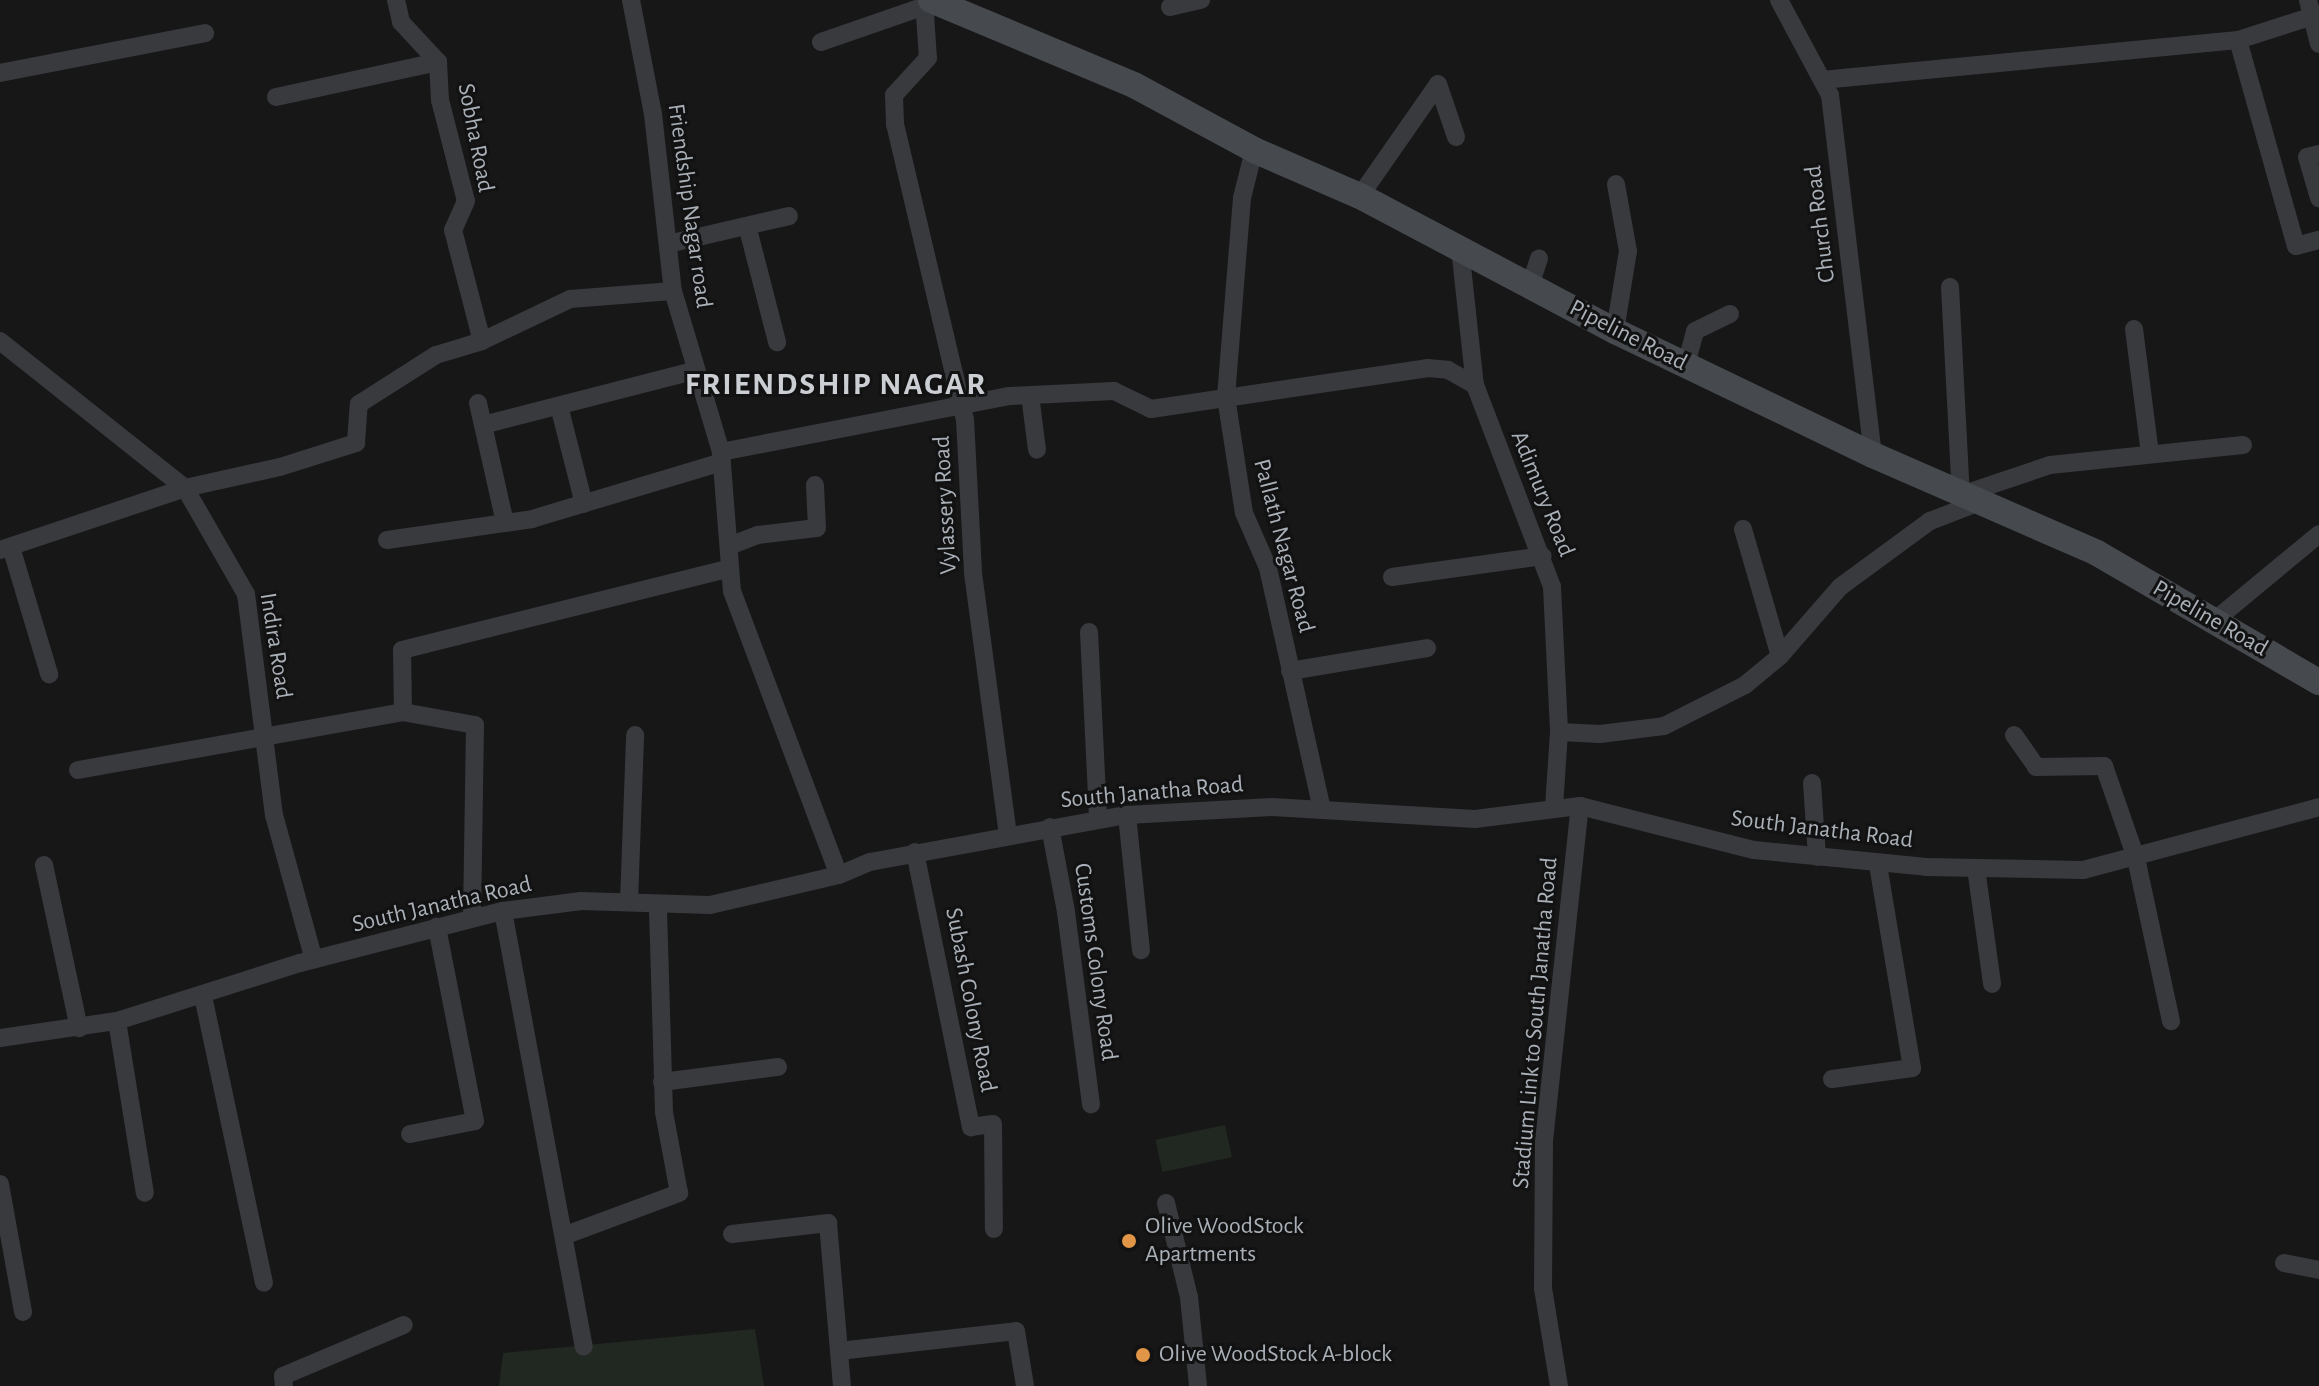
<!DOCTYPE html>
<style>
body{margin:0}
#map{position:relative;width:2319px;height:1386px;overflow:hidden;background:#171718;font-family:"Alegreya Sans",sans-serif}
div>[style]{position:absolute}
.green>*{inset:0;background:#212821;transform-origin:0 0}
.street>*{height:18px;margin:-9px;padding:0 9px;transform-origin:9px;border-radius:9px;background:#383a3d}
.secondary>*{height:26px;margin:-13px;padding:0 13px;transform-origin:13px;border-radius:13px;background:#46494d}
.dots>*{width:22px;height:22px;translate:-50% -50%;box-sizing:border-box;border:4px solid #121213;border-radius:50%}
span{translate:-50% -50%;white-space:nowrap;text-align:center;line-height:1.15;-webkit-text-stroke:6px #121213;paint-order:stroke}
.street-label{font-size:24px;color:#aab0b7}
.poi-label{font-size:24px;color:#aab0b7}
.left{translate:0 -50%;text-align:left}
.district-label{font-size:32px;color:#cbced3;font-weight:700;letter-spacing:2px}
</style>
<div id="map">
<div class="green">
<i style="left:1225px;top:1125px;width:33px;height:71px;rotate:78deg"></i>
<i style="clip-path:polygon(755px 1329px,764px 1386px,499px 1386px,503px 1353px)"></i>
</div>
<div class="street">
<i style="left:396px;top:0;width:23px;rotate:77deg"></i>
<i style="left:401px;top:22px;width:54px;rotate:47.2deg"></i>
<i style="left:438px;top:62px;width:38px;rotate:87deg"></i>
<i style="left:440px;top:100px;width:104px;rotate:75.6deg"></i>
<i style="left:466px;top:201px;width:32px;rotate:114deg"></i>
<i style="left:453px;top:230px;width:115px;rotate:75.4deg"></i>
<i style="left:631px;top:0;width:116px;rotate:79.1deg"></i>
<i style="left:653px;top:114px;width:178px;rotate:83.6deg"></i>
<i style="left:673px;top:291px;width:168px;rotate:73.4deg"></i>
<i style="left:721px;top:452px;width:139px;rotate:85.5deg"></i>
<i style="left:732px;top:591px;width:303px;rotate:69.4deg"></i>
<i style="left:924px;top:0;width:58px;rotate:86.1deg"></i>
<i style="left:928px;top:58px;width:50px;rotate:132.6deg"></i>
<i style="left:894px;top:95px;width:29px;rotate:88deg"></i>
<i style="left:895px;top:124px;width:303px;rotate:76.7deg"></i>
<i style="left:965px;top:419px;width:154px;rotate:87deg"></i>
<i style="left:973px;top:573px;width:264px;rotate:82.4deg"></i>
<i style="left:1779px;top:0;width:108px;rotate:61.8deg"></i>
<i style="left:1830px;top:95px;width:363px;rotate:83.2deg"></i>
<i style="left:2308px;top:0;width:45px;rotate:76deg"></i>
<i style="left:1170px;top:7px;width:32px;rotate:-13deg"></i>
<i style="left:2319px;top:14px;width:85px;rotate:162.2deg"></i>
<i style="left:2238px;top:40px;width:214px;rotate:74.3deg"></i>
<i style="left:2296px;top:246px;width:24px;rotate:-15deg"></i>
<i style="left:821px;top:42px;width:110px;rotate:-19.1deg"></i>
<i style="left:0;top:73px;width:209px;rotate:-11deg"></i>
<i style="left:1822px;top:80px;width:418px;rotate:-5.5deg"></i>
<i style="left:276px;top:97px;width:166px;rotate:-12.2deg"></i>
<i style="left:1254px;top:150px;width:49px;rotate:104deg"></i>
<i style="left:1242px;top:198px;width:200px;rotate:94.6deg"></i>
<i style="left:1226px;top:397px;width:117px;rotate:81.2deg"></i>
<i style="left:1244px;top:513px;width:60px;rotate:66.4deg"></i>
<i style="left:1268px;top:568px;width:248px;rotate:77.4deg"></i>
<i style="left:2319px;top:154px;width:12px;rotate:166deg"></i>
<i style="left:2307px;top:157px;width:43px;rotate:73.7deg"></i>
<i style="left:1360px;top:196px;width:136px;rotate:-55.1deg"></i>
<i style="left:1438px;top:84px;width:56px;rotate:71.2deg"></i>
<i style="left:748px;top:229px;width:117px;rotate:75.6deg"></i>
<i style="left:668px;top:244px;width:124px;rotate:-13deg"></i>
<i style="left:1460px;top:248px;width:138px;rotate:83.8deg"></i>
<i style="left:1475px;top:385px;width:216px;rotate:69.1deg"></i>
<i style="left:1552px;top:587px;width:145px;rotate:87.2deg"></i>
<i style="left:1559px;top:732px;width:75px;rotate:93.8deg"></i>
<i style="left:1530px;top:286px;width:29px;rotate:-72deg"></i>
<i style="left:1950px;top:287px;width:208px;rotate:87deg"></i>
<i style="left:1961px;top:495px;width:94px;rotate:-18.6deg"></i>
<i style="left:2050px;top:465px;width:194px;rotate:-5.9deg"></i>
<i style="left:2134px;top:329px;width:126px;rotate:82.7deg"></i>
<i style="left:1615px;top:331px;width:81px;rotate:-80.8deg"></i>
<i style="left:1628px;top:251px;width:68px;rotate:-100.2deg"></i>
<i style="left:0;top:341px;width:236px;rotate:38.5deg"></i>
<i style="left:185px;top:488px;width:122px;rotate:60.1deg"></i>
<i style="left:246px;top:594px;width:223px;rotate:82.8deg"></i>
<i style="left:274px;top:815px;width:150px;rotate:74.6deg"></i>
<i style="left:1686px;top:365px;width:35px;rotate:-75deg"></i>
<i style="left:1695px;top:331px;width:39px;rotate:-26deg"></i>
<i style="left:1030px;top:395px;width:55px;rotate:82.7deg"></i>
<i style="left:478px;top:403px;width:123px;rotate:77.3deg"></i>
<i style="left:559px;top:406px;width:101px;rotate:75.7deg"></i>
<i style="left:483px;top:425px;width:218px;rotate:-14.4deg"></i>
<i style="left:721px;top:452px;width:294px;rotate:-11deg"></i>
<i style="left:1010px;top:396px;width:104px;rotate:-2.8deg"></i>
<i style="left:1114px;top:391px;width:41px;rotate:25.9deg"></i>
<i style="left:1151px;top:409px;width:279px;rotate:-8.4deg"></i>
<i style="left:1427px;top:368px;width:21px;rotate:5deg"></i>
<i style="left:1448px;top:370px;width:31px;rotate:29deg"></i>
<i style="left:1743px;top:529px;width:132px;rotate:73.8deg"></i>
<i style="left:387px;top:540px;width:147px;rotate:-8.2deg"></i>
<i style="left:532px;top:519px;width:198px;rotate:-16.7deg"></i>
<i style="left:729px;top:546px;width:31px;rotate:-21deg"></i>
<i style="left:758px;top:535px;width:59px;rotate:-6.8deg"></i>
<i style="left:817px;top:528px;width:43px;rotate:-92.7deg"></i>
<i style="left:11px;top:547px;width:133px;rotate:73.3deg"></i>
<i style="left:0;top:550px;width:195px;rotate:-18.5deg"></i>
<i style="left:185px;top:488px;width:97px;rotate:-12.5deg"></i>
<i style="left:280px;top:467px;width:80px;rotate:-17.5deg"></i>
<i style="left:356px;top:443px;width:39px;rotate:-86deg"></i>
<i style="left:359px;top:404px;width:91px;rotate:-32.5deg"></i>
<i style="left:436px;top:355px;width:48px;rotate:-16.9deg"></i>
<i style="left:482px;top:341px;width:98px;rotate:-25.5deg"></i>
<i style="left:570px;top:299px;width:103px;rotate:-4.4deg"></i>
<i style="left:1392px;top:577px;width:152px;rotate:-7.9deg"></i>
<i style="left:2214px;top:621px;width:136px;rotate:-39.6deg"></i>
<i style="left:1089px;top:632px;width:187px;rotate:87.2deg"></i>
<i style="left:1290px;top:671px;width:139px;rotate:-9.5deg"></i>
<i style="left:1559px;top:732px;width:41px;rotate:2.8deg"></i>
<i style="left:1600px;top:734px;width:64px;rotate:-7.1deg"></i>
<i style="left:1664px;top:726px;width:91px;rotate:-26.8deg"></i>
<i style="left:1745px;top:685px;width:45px;rotate:-39.6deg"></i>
<i style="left:1780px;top:656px;width:91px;rotate:-49deg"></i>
<i style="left:1840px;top:587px;width:112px;rotate:-36.3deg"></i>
<i style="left:1930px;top:521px;width:50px;rotate:-21deg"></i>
<i style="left:2014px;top:735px;width:39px;rotate:55deg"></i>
<i style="left:2036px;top:767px;width:68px;rotate:-0.8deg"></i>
<i style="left:2104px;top:766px;width:97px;rotate:70.8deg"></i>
<i style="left:2136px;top:858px;width:167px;rotate:77.9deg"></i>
<i style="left:78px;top:770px;width:330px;rotate:-10.1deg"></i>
<i style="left:1812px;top:783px;width:74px;rotate:86.1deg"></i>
<i style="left:1127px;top:815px;width:136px;rotate:84.1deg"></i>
<i style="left:1050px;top:827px;width:86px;rotate:79.3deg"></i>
<i style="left:1066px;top:912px;width:194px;rotate:82.6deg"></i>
<i style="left:915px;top:852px;width:281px;rotate:78.5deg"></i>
<i style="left:971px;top:1127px;width:22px;rotate:-8deg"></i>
<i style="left:993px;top:1124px;width:105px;rotate:89.5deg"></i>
<i style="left:44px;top:865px;width:167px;rotate:77.9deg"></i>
<i style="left:1976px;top:868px;width:117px;rotate:82.1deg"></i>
<i style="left:629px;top:902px;width:167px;rotate:-87.9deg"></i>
<i style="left:503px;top:911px;width:443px;rotate:79.5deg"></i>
<i style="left:472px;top:917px;width:192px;rotate:-89.1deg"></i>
<i style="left:475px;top:725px;width:73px;rotate:-169.8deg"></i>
<i style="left:403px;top:712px;width:62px;rotate:-90.9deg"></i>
<i style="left:402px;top:650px;width:338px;rotate:-14deg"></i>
<i style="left:203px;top:996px;width:293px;rotate:78deg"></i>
<i style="left:117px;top:1021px;width:174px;rotate:80.8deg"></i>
<i style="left:0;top:1038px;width:118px;rotate:-8.3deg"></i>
<i style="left:117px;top:1021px;width:192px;rotate:-17.6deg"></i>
<i style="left:300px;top:963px;width:210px;rotate:-14.4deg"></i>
<i style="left:503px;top:911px;width:79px;rotate:-7.3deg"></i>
<i style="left:581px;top:901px;width:129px;rotate:1.8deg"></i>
<i style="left:710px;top:905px;width:132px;rotate:-13.1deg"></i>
<i style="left:839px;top:875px;width:34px;rotate:-23deg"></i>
<i style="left:870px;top:862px;width:261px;rotate:-10.4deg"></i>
<i style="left:1127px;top:815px;width:145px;rotate:-3.2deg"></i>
<i style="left:1272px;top:807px;width:203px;rotate:3.4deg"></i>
<i style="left:1475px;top:819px;width:106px;rotate:-7.1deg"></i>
<i style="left:1580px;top:806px;width:179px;rotate:14.2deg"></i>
<i style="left:1754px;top:850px;width:173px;rotate:5.6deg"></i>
<i style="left:1926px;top:867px;width:157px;rotate:1.1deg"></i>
<i style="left:2083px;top:870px;width:244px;rotate:-14.9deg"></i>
<i style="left:1832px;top:1079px;width:81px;rotate:-7.8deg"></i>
<i style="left:1912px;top:1068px;width:207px;rotate:-99.5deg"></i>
<i style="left:662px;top:1082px;width:117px;rotate:-7.4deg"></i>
<i style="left:410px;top:1134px;width:66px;rotate:-11.3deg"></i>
<i style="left:475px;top:1121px;width:198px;rotate:-101.1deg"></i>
<i style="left:0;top:1184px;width:130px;rotate:79.8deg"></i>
<i style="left:1166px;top:1203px;width:97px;rotate:76.3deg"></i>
<i style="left:1189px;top:1297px;width:89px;rotate:84.2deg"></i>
<i style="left:732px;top:1234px;width:97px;rotate:-6.5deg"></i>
<i style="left:828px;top:1223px;width:164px;rotate:85.1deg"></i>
<i style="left:566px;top:1235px;width:121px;rotate:-20.4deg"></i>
<i style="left:679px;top:1193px;width:82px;rotate:-100.5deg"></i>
<i style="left:664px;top:1112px;width:206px;rotate:-91.7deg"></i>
<i style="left:2284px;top:1263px;width:36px;rotate:11deg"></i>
<i style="left:839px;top:1351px;width:178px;rotate:-6.4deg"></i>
<i style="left:1016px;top:1331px;width:56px;rotate:80.7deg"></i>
<i style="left:284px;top:1386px;width:10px;rotate:-96deg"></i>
<i style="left:283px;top:1376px;width:131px;rotate:-22.9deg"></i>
<i style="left:1559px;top:1386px;width:99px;rotate:-99.3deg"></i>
<i style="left:1543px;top:1288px;width:147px;rotate:-89.6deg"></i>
<i style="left:1544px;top:1141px;width:337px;rotate:-83.9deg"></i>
</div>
<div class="secondary">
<i style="left:931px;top:0;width:220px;rotate:22.7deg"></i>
<i style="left:1134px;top:85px;width:136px;rotate:28.4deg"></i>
<i style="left:1254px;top:150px;width:116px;rotate:23.5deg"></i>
<i style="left:1360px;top:196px;width:289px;rotate:27.9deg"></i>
<i style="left:1615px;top:331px;width:286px;rotate:25.7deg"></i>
<i style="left:1873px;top:455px;width:244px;rotate:23.6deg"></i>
<i style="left:2097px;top:553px;width:257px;rotate:30.2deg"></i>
</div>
<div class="dots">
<i style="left:1129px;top:1241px;background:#e09547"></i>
<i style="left:1143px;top:1355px;background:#e09547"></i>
</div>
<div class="street-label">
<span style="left:475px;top:138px;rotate:79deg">Sobha Road</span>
<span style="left:689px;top:206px;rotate:82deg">Friendship Nagar road</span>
<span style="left:1821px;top:224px;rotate:-97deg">Church Road</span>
<span style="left:1628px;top:336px;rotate:27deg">Pipeline Road</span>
<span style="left:1542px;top:494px;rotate:68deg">Adimury Road</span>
<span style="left:946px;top:505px;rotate:-93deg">Vylassery Road</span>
<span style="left:1283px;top:546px;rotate:75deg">Pallath Nagar Road</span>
<span style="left:2210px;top:619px;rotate:30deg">Pipeline Road</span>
<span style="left:275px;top:646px;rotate:81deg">Indira Road</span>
<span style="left:1152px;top:793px;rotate:-5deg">South Janatha Road</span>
<span style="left:1822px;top:830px;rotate:7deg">South Janatha Road</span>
<span style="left:442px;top:905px;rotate:-13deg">South Janatha Road</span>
<span style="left:1095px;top:962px;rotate:82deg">Customs Colony Road</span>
<span style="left:970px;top:1000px;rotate:79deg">Subash Colony Road</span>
<span style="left:1536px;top:1023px;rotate:-85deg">Stadium Link to South Janatha Road</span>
</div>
<div class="poi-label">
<span class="left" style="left:1145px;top:1241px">Olive WoodStock<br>Apartments</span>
<span class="left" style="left:1159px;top:1355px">Olive WoodStock A-block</span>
</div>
<div class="district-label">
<span style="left:836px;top:384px">FRIENDSHIP NAGAR</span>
</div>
</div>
